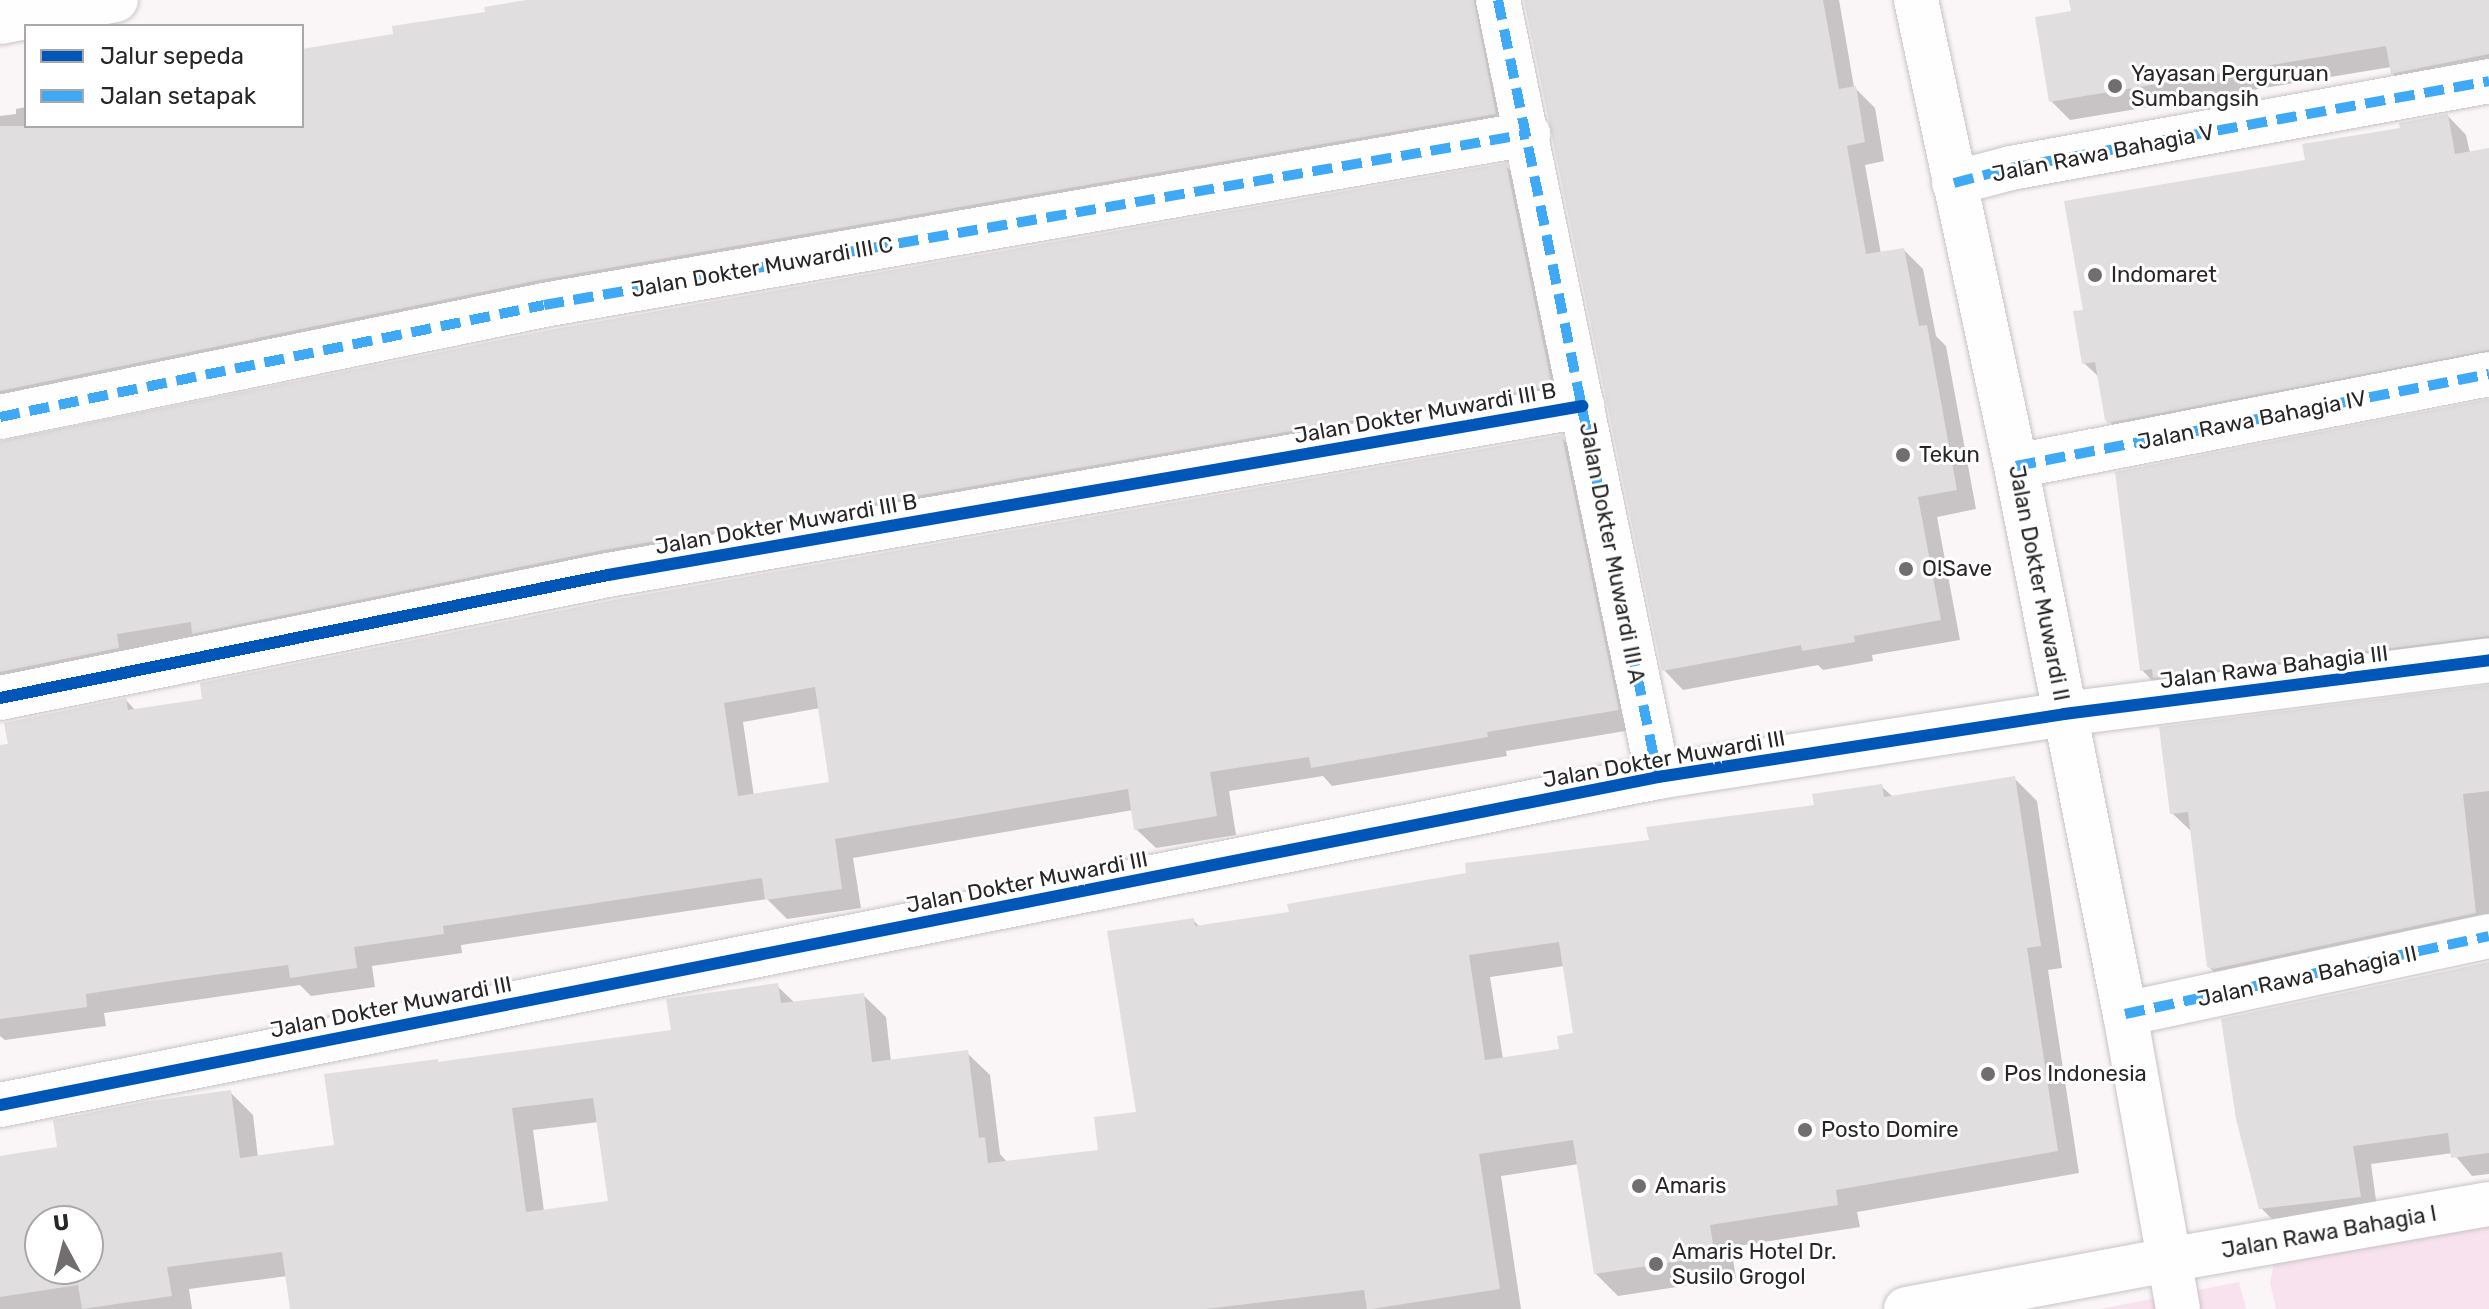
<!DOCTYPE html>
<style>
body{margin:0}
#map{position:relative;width:2489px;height:1309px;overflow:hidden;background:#faf5f7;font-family:Rubik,sans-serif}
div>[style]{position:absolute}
.green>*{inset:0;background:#f8e2ed}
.shadow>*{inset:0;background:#0003}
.building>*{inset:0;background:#e1dedf}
.roads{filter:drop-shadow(0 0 2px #c7c4c6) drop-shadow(0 0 2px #c7c4c6)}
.minor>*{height:44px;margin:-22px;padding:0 22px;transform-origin:22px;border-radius:22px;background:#fefefe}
.tertiary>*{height:44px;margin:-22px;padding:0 22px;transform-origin:22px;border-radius:22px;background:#fefefe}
.quiet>*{height:10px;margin-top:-5px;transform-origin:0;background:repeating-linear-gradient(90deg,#3fa9f5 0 20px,transparent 0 30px)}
.cycleway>*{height:12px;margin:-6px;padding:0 6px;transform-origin:6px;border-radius:6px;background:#0057b8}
.dots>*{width:22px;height:22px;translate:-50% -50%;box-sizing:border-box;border:4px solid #fff;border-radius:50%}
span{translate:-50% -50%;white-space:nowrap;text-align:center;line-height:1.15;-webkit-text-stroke:6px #fff;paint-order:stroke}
.poi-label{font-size:22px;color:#292627}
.left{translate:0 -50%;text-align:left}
.street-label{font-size:22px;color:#292627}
.legend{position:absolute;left:24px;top:24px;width:280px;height:104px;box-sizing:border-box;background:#fff;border:2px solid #a9a8a9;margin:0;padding:10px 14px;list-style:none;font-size:24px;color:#292627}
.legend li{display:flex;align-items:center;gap:16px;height:40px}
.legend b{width:40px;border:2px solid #a9a8a9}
.north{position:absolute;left:24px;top:1205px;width:80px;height:80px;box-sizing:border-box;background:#fff;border:2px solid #a9a8a9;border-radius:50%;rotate:353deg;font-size:22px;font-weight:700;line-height:32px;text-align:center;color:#292627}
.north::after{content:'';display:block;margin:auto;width:28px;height:36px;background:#726e70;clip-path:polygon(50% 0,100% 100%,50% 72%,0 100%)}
</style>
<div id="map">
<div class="green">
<i style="clip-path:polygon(2489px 1208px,2489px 1309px,2276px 1309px,2270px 1283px,2278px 1241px)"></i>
<i style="clip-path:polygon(2239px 1282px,2246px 1309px,2100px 1309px)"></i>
</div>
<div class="shadow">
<i style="clip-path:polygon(538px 0,1503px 0,1514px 133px,0 422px,0 116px,16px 114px,16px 109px,26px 107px,26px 126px,302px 126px,302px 51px,395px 35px)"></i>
<i style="clip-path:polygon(1526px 0,1839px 0,1854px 87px,1875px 108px,1884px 161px,1865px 165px,1881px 254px,1904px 250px,1923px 269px,1936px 336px,1946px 346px,1976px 509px,1937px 517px,1960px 640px,1872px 655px,1873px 661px,1823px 670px,1818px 665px,1683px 690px,1664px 670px)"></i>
<i style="clip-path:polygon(2071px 0,2489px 0,2489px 77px,2411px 91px,2392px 73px,2391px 67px,2070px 120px,2051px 101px,2073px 13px)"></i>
<i style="clip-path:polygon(2448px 116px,2466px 135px,2470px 153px,2489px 150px,2489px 368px,2126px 439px,2107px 419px,2100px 378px,2084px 363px,2085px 312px,2307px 161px)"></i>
<i style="clip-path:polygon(1505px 165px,1525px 185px,1570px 405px,0 690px,0 443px)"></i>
<i style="clip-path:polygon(evenodd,1561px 437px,1581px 457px,1637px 729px,1506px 751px,1507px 756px,1332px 786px,1323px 776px,1229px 791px,1236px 835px,1156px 848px,1136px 829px,1133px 810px,853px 858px,861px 908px,787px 919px,767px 899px,461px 945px,462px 953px,372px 966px,375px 987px,311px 996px,300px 985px,104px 1013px,106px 1026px,5px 1040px,0 1036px,0 747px,126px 700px,136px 711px,204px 700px,1561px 437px,820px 708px,831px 784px,754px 796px,743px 722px,820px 708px)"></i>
<i style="clip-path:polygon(2489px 462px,2489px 655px,2160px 689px,2142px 670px)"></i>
<i style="clip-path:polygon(2489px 687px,2489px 933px,2228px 986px,2208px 966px,2192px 832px,2172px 813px)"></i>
<i style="clip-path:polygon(evenodd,2015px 779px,2037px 801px,2062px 968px,2048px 970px,2079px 1173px,1857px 1212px,1860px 1227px,1731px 1247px,1736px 1278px,1618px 1296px,1596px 1274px,1579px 1164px,1501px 1176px,1521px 1309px,292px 1309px,287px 1276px,189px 1289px,192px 1309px,0 1309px,0 1158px,59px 1149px,230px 1092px,253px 1115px,258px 1158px,336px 1147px,437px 1061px,440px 1064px,673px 1032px,777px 986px,795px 1003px,863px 995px,886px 1017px,891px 1062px,967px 1053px,990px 1075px,1000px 1154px,1008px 1163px,1100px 1151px,1138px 1114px,1193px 920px,1200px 927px,1291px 913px,1816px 807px,1881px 786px,1893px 797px,2015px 779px,1564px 966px,1575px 1035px,1561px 1051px,1503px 1059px,1490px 977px,1564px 966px,2015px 779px,599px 1122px,610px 1203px,544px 1211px,533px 1130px,599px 1122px,2015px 779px,40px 1221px,88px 1221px,88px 1269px,40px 1269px,40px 1221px)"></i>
<i style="clip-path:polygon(2489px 964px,2489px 1174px,2472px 1176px,2453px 1153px,2371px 1164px,2378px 1215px,2280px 1227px,2261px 1208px)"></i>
</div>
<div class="building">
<i style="clip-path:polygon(526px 0,1474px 0,1496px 114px,540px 280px,0 391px,0 126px,302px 126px,302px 49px,393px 34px,392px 26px,485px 12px,484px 7px)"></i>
<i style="clip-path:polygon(1524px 0,1823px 0,1839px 89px,1856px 86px,1865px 142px,1847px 146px,1866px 254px,1904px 248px,1919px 326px,1927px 325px,1957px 490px,1918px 497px,1941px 620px,1854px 636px,1855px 642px,1802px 651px,1801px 645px,1662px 671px)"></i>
<i style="clip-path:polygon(2069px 0,2489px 0,2489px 54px,2391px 74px,2386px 46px,2049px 102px,2035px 17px,2071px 11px)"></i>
<i style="clip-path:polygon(2448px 114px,2455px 154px,2489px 148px,2489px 350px,2108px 423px,2105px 420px,2095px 362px,2082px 364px,2073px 311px,2083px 310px,2064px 201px,2305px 160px,2302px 144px,2400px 128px,2399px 123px)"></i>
<i style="clip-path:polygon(1506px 163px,1552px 386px,604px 550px,192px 634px,191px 622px,117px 634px,119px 648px,0 672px,0 441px,549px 330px)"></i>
<i style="clip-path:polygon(2489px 399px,2489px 636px,2153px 678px,2152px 669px,2140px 671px,2115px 472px)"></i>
<i style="clip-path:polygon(evenodd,1562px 435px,1619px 710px,1487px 732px,1488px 737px,1311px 768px,1309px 757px,1210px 772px,1217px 816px,1134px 830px,1128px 789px,835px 839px,842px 889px,765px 900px,762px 878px,443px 926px,444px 934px,354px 947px,357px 968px,290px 978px,288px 965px,177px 980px,86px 994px,87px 1007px,0 1019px,0 745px,8px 744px,4px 723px,126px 698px,128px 710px,202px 699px,200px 683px,613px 600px,1562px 435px,815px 687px,829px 782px,738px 796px,724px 703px,815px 687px)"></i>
<i style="clip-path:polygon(2489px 685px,2489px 791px,2463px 794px,2476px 913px,2214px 969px,2207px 967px,2188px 812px,2170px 814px,2159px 727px)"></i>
<i style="clip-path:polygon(evenodd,2015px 776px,2041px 946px,2027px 948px,2058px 1151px,1836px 1190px,1838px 1205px,1710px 1225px,1715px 1256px,1594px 1274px,1573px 1140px,1479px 1154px,1500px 1289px,1371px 1309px,1367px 1309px,1364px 1290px,1205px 1309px,290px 1309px,282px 1252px,167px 1267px,172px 1296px,82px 1309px,78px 1285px,0 1297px,0 1156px,57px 1147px,53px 1120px,150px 1101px,231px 1090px,240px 1158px,334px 1145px,324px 1074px,438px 1059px,438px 1062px,671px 1030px,666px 999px,778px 983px,781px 1003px,864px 993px,872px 1062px,968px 1050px,979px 1138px,985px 1137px,988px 1163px,1098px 1150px,1094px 1117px,1136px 1112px,1107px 931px,1194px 918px,1195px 926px,1289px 912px,1287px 904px,1466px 873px,1465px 863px,1649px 840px,1646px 827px,1814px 805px,1812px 794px,1882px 784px,1884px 797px,2015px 776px,1559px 942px,1573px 1033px,1557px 1036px,1559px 1049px,1485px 1060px,1469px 955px,1559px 942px,2015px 776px,593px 1098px,608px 1201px,526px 1212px,512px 1108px,593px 1098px,2015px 776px,40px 1221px,88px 1221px,88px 1269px,40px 1269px,40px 1221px)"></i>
<i style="clip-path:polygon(2489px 962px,2489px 1153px,2451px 1158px,2448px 1133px,2353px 1146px,2361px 1197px,2259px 1209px,2236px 1119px,2221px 1019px)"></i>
</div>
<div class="roads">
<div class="minor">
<i style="left:1498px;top:0;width:793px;rotate:78.36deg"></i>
<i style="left:1954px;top:183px;width:59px;rotate:-14.7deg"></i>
<i style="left:2011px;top:168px;width:486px;rotate:-10.3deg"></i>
<i style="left:0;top:417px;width:555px;rotate:-11.63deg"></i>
<i style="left:544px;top:305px;width:999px;rotate:-9.86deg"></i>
<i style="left:2016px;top:466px;width:482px;rotate:-11deg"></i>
<i style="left:0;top:698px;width:620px;rotate:-11.44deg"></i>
<i style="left:608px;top:575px;width:989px;rotate:-9.84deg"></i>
<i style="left:2125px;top:1014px;width:372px;rotate:-12.1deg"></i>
<i style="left:0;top:1105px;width:1690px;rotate:-11.19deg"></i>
<i style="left:1658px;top:777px;width:411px;rotate:-8.8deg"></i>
<i style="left:2064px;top:714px;width:428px;rotate:-7.2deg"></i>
<i style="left:2168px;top:1260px;width:326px;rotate:-9.9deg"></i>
</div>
<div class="tertiary">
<i style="left:1916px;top:0;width:477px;rotate:77.9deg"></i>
<i style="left:2016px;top:466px;width:559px;rotate:78.75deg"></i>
<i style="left:2125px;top:1014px;width:300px;rotate:79.8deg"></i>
<i style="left:0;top:22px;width:118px;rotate:-10.7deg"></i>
<i style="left:1906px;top:1309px;width:267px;rotate:-10.6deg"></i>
</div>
</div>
<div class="quiet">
<i style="left:1498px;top:0;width:793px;rotate:78.36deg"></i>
<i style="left:1954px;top:183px;width:59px;rotate:-14.7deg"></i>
<i style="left:2011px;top:168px;width:486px;rotate:-10.3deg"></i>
<i style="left:0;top:417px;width:555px;rotate:-11.63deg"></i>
<i style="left:544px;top:305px;width:999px;rotate:-9.86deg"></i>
<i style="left:2016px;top:466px;width:482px;rotate:-11deg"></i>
<i style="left:2125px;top:1014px;width:372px;rotate:-12.1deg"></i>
</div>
<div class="cycleway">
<i style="left:0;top:698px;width:620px;rotate:-11.44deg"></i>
<i style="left:608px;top:575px;width:989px;rotate:-9.84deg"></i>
<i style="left:0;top:1105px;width:1690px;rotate:-11.19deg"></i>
<i style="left:1658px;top:777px;width:411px;rotate:-8.8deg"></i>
<i style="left:2064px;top:714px;width:428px;rotate:-7.2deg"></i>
</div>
<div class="dots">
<i style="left:2115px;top:86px;background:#726e70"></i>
<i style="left:2095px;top:275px;background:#726e70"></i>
<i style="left:1903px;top:455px;background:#726e70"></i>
<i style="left:1906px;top:569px;background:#726e70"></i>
<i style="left:1988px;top:1074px;background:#726e70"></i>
<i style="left:1805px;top:1130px;background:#726e70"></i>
<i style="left:1639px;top:1186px;background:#726e70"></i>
<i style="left:1656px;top:1264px;background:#726e70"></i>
</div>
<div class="poi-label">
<span class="left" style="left:2131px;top:86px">Yayasan Perguruan<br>Sumbangsih</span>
<span class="left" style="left:2111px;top:275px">Indomaret</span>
<span class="left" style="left:1919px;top:455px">Tekun</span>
<span class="left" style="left:1922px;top:569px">O!Save</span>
<span class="left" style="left:2004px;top:1074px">Pos Indonesia</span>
<span class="left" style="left:1821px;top:1130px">Posto Domire</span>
<span class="left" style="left:1655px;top:1186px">Amaris</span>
<span class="left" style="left:1672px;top:1264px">Amaris Hotel Dr.<br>Susilo Grogol</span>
</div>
<div class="street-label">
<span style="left:2103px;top:153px;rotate:-11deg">Jalan Rawa Bahagia V</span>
<span style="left:762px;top:267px;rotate:-10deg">Jalan Dokter Muwardi III C</span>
<span style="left:1425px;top:413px;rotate:-10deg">Jalan Dokter Muwardi III B</span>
<span style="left:2252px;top:420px;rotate:-11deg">Jalan Rawa Bahagia IV</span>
<span style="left:786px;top:524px;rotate:-10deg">Jalan Dokter Muwardi III B</span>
<span style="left:1612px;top:553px;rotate:79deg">Jalan Dokter Muwardi III A</span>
<span style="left:2039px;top:583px;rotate:79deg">Jalan Dokter Muwardi II</span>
<span style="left:2274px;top:667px;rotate:-7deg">Jalan Rawa Bahagia III</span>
<span style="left:1664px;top:759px;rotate:-10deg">Jalan Dokter Muwardi III</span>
<span style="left:1027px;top:882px;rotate:-11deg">Jalan Dokter Muwardi III</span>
<span style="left:2307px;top:976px;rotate:-12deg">Jalan Rawa Bahagia II</span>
<span style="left:391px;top:1007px;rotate:-11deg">Jalan Dokter Muwardi III</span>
<span style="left:2329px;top:1232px;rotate:-10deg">Jalan Rawa Bahagia I</span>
</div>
<ul class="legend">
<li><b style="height:10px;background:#0057b8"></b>Jalur sepeda</li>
<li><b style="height:10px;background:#3fa9f5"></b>Jalan setapak</li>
</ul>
<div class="north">U</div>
</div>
